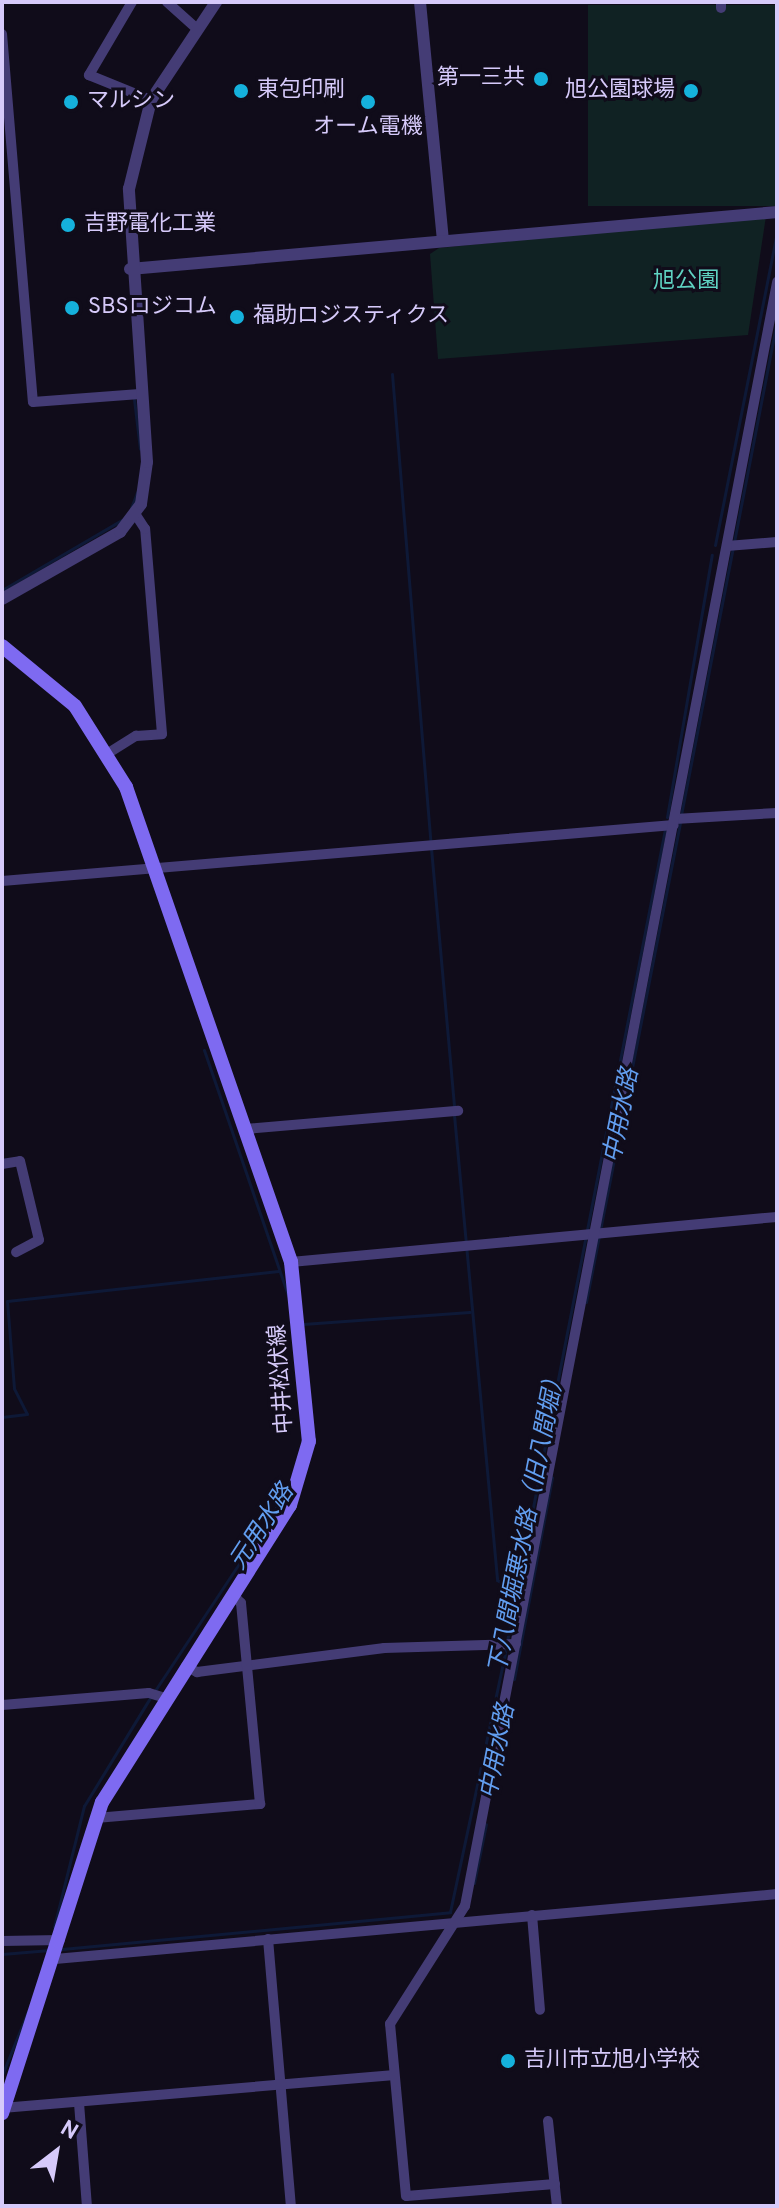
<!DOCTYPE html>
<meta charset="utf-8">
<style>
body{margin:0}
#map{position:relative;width:779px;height:2208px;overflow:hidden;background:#100c1a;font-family:Overpass,"Noto Sans JP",sans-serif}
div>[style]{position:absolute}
.green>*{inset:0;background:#102223;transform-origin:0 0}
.stream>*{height:3px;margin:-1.5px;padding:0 1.5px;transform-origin:1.5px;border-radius:1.5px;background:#0e1937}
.minor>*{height:10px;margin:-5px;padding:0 5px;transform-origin:5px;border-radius:5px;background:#443c75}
.tertiary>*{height:12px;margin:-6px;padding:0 6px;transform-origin:6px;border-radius:6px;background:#443c75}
.secondary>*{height:14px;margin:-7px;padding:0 7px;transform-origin:7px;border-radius:7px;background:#7e6af1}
.dots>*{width:22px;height:22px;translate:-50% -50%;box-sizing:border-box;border:4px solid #100c1a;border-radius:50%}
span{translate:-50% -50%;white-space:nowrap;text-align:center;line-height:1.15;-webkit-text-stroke:6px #100c1a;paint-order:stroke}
.poi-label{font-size:22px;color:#d6cafa}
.right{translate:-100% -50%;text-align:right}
.left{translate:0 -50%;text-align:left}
.park-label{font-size:22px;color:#5fd2c2}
.street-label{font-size:22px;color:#d6cafa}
.water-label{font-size:24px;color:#629ef0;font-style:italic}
.frame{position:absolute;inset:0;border:4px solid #d6cafa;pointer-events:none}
.north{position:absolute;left:16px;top:2112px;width:80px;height:80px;-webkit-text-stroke:6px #100c1a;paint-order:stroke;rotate:31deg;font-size:22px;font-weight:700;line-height:32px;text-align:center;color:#d6cafa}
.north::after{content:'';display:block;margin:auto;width:28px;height:36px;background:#d6cafa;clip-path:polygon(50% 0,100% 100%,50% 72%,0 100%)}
</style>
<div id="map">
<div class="green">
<i style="left:777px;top:5px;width:201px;height:189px;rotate:90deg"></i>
<i style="clip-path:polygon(766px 216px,748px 335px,438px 359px,430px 254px,439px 248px)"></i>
</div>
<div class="stream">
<i style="left:392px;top:374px;width:469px;rotate:85.3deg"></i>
<i style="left:134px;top:399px;width:50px;rotate:83.2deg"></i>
<i style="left:131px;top:508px;width:17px;rotate:-69deg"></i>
<i style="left:715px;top:545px;width:320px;rotate:-78.8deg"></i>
<i style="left:2px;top:590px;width:139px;rotate:-30.3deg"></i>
<i style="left:681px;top:815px;width:504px;rotate:-79.02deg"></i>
<i style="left:667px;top:817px;width:266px;rotate:-80.3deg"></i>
<i style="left:431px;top:848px;width:261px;rotate:84.9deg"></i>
<i style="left:204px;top:1050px;width:260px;rotate:71.1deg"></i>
<i style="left:454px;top:1115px;width:467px;rotate:84.7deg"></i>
<i style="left:497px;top:1580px;width:9px;rotate:32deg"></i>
<i style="left:586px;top:1302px;width:488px;rotate:-78.9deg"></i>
<i style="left:303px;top:1324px;width:167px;rotate:-4.1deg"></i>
<i style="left:2px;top:1417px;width:25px;rotate:-7deg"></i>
<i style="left:27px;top:1414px;width:29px;rotate:-117deg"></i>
<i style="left:14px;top:1388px;width:87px;rotate:-94.6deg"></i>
<i style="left:7px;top:1301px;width:273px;rotate:-6.3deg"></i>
<i style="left:507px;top:1641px;width:827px;rotate:-78.99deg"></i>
<i style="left:514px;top:1679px;width:205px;rotate:-79.3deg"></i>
<i style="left:154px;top:1692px;width:241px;rotate:-56.5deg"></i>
<i style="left:474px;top:1883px;width:60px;rotate:-78.5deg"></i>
<i style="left:54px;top:1927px;width:125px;rotate:-76.1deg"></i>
<i style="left:84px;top:1806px;width:127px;rotate:-58.6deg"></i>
<i style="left:62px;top:1949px;width:390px;rotate:-5.4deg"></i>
<i style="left:450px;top:1912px;width:270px;rotate:-78deg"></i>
<i style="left:2px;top:1954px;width:48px;rotate:-4.8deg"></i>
<i style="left:2px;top:2075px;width:69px;rotate:-67.9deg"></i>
</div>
<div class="minor">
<i style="left:132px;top:2px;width:85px;rotate:120.5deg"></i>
<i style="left:89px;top:75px;width:67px;rotate:22deg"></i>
<i style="left:167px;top:2px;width:36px;rotate:42deg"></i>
<i style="left:721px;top:2px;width:6px;rotate:90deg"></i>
<i style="left:2px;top:34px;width:369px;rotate:85.2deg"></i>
<i style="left:33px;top:402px;width:107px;rotate:-4.3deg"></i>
<i style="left:727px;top:546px;width:50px;rotate:-4.6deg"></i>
<i style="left:110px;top:752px;width:31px;rotate:-32deg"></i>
<i style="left:136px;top:736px;width:26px;rotate:-4deg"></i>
<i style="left:162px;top:734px;width:206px;rotate:-94.7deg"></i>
<i style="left:145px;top:529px;width:17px;rotate:-123deg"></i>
<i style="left:675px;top:819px;width:102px;rotate:-3.4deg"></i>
<i style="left:2px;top:881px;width:674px;rotate:-4.76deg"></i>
<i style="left:246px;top:1129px;width:213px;rotate:-4.9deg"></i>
<i style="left:2px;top:1164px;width:18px;rotate:-9deg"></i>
<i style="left:20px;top:1161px;width:81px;rotate:76.5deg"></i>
<i style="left:39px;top:1240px;width:26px;rotate:152deg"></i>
<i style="left:291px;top:1262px;width:488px;rotate:-5.3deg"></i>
<i style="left:186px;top:1666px;width:13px;rotate:29deg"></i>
<i style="left:197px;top:1672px;width:189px;rotate:-7.3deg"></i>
<i style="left:384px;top:1648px;width:132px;rotate:-1.7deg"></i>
<i style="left:2px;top:1705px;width:147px;rotate:-4.7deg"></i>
<i style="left:149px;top:1693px;width:17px;rotate:17deg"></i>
<i style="left:96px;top:1818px;width:165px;rotate:-4.9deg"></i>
<i style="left:260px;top:1804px;width:202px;rotate:-95.4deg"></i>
<i style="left:241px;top:1603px;width:11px;rotate:-135deg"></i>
<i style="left:532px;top:1915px;width:95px;rotate:85.2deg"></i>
<i style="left:268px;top:1939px;width:268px;rotate:85.1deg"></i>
<i style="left:2px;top:1941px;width:58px;rotate:-1deg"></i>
<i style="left:55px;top:1959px;width:725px;rotate:-5.14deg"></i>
<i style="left:79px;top:2103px;width:103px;rotate:85.6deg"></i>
<i style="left:2px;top:2108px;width:391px;rotate:-4.8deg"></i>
<i style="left:548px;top:2121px;width:85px;rotate:84deg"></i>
<i style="left:555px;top:2184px;width:149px;rotate:175.4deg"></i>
<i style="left:406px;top:2196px;width:173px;rotate:-95.3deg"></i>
<i style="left:390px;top:2024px;width:140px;rotate:-57.6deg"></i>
<i style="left:465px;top:1906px;width:1654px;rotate:-79.12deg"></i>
</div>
<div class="tertiary">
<i style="left:420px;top:2px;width:239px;rotate:84.5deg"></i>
<i style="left:130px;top:269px;width:650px;rotate:-5.03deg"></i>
<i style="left:2px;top:599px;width:136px;rotate:-29.6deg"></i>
<i style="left:120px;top:532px;width:35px;rotate:-53deg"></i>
<i style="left:141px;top:504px;width:42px;rotate:-81.9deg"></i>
<i style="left:147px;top:462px;width:274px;rotate:-93.8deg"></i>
<i style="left:129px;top:189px;width:92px;rotate:-76.1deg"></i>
<i style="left:151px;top:100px;width:118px;rotate:-56.4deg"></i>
</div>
<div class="secondary">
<i style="left:2px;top:646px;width:94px;rotate:39.4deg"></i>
<i style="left:75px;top:706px;width:96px;rotate:57.8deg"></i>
<i style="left:126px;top:787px;width:503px;rotate:70.84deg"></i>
<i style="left:291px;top:1262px;width:180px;rotate:84.3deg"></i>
<i style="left:309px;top:1441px;width:67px;rotate:106.5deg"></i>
<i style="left:290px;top:1505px;width:352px;rotate:122.3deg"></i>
<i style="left:102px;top:1802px;width:327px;rotate:107.8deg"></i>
</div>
<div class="dots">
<i style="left:541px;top:79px;background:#15b1dc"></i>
<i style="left:241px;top:91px;background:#15b1dc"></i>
<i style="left:691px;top:91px;background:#15b1dc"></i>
<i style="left:71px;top:102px;background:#15b1dc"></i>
<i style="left:368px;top:102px;background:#15b1dc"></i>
<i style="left:68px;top:225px;background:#15b1dc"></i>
<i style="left:72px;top:308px;background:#15b1dc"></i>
<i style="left:237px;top:317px;background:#15b1dc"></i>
<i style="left:508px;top:2061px;background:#15b1dc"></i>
</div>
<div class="poi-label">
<span class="right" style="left:525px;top:79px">第一三共</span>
<span class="left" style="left:257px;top:91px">東包印刷</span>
<span class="right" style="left:675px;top:91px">旭公園球場</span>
<span class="left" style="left:87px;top:102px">マルシン</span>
<span style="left:368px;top:128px">オーム電機</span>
<span class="left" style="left:84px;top:225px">吉野電化工業</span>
<span class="left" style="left:88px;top:308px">SBSロジコム</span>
<span class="left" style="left:253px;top:317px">福助ロジスティクス</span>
<span class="left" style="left:524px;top:2061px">吉川市立旭小学校</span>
</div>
<div class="park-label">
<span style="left:686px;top:282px">旭公園</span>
</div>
<div class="street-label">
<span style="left:282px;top:1379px;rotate:-94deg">中井松伏線</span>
</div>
<div class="water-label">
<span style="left:623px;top:1116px;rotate:-79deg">中用水路</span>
<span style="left:529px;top:1521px;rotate:-79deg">下八間堀悪水路（旧八間堀）</span>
<span style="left:263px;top:1528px;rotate:-57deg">元用水路</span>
<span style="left:499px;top:1752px;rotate:-79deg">中用水路</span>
</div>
<div class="frame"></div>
<div class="north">N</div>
</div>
